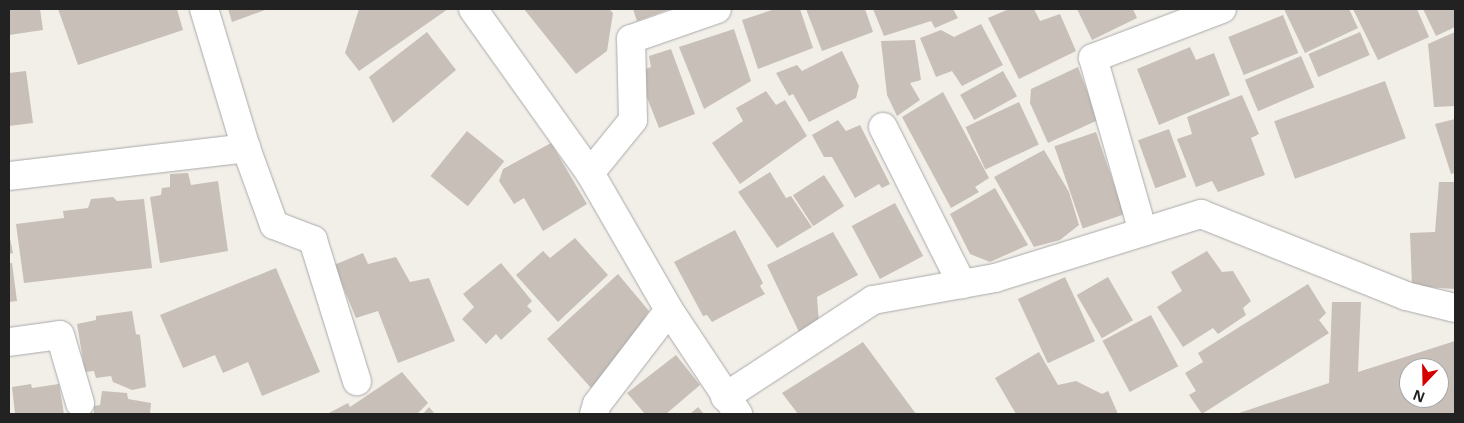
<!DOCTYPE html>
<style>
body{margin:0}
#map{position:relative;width:1464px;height:423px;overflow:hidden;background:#f2efe9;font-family:"Open Sans",sans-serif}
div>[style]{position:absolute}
.building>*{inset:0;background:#c7bfb8;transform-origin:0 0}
.roads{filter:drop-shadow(0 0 1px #a9a9a9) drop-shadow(0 0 1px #a9a9a9)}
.street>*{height:28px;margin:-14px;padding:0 14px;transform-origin:14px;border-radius:14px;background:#fff}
span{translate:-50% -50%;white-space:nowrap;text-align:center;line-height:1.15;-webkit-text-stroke:4.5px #fff;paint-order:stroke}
.frame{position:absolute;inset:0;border:10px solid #222;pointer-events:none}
.north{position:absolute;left:1399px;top:358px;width:50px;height:50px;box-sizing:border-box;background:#fff;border:1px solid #a7a7a7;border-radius:50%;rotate:201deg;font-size:14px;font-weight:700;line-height:20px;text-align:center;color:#222}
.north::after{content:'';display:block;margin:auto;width:18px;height:22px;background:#d40000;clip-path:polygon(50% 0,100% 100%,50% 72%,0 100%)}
</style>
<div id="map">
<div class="building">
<i style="clip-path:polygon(9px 9px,40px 9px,43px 30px,9px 35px)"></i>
<i style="clip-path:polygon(58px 9px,177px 9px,183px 30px,78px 65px)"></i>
<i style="clip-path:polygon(228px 9px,268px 9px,232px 22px)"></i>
<i style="clip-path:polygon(359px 9px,448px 9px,359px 71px,345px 53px)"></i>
<i style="clip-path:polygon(524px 9px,609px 9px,613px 13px,607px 51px,576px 74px)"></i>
<i style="clip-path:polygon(633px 9px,670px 9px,637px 21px)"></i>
<i style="clip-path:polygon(775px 9px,800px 9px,813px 48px,758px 69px,742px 20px)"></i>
<i style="clip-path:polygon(806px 9px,865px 9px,873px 32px,822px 51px)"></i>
<i style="clip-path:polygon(873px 9px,953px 9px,958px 18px,935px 28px,931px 21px,884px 36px)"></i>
<i style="clip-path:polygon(1009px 9px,1034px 9px,1040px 21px,1060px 14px,1076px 51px,1019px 79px,988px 18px)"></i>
<i style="clip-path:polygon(1077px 9px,1133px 9px,1137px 18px,1092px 40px)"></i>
<i style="clip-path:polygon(1284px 9px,1349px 9px,1358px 28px,1305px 53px)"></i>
<i style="clip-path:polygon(1353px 9px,1417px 9px,1429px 37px,1378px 60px)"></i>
<i style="clip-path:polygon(1423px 9px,1455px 9px,1455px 27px,1436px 36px)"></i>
<i style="left:1283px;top:15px;width:41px;height:59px;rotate:68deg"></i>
<i style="clip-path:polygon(981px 24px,1003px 65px,962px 86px,952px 71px,936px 77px,920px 38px,941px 30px,954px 37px)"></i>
<i style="clip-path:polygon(734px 29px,751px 81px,704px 109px,679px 47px)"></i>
<i style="clip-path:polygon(427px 32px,456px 70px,393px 123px,369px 77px)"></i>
<i style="left:1360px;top:32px;width:25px;height:56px;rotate:67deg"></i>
<i style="clip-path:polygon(1455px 32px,1455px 106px,1434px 107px,1428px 44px)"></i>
<i style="clip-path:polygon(915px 40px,921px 80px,910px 83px,920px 100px,897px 116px,887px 95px,881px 41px)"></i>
<i style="clip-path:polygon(1190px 47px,1196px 60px,1214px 53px,1230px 95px,1159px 125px,1137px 69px)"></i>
<i style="clip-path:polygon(671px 49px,695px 114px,659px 128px,637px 72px,651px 67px,649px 56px)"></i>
<i style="clip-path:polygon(842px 51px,859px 86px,856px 98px,809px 122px,793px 94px,789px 96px,776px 73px,797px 65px,802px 71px)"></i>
<i style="left:1301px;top:56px;width:34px;height:61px;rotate:67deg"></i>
<i style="clip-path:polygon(1078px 67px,1098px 120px,1048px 143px,1030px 103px,1031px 89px)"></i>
<i style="clip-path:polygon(26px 71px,33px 123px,9px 126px,9px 73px)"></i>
<i style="left:1003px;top:71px;width:29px;height:49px;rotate:61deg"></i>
<i style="left:1385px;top:81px;width:61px;height:118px;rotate:70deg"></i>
<i style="clip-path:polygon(766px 91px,776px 105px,785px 100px,807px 136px,740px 184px,712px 143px,743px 121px,736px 108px)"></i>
<i style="clip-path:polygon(943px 92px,989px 178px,975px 187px,979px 192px,951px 208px,902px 117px)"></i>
<i style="clip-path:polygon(1242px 95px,1259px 134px,1251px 138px,1265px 175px,1218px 192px,1212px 181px,1196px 187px,1177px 139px,1192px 134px,1187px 117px)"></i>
<i style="left:1019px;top:102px;width:47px;height:59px;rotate:65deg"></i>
<i style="clip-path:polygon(1455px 119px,1455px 173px,1451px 174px,1435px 124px)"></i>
<i style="clip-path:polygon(838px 120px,846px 131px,860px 125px,890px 184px,882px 188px,879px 184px,855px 198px,832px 157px,824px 157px,812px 135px)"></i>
<i style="left:1169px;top:129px;width:51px;height:33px;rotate:70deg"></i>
<i style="left:467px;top:131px;width:48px;height:58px;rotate:39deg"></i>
<i style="left:1096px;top:132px;width:87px;height:44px;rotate:71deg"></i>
<i style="clip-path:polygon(551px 143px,587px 204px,543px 231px,524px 198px,514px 204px,499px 181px,503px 169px)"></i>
<i style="clip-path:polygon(1044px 150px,1069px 192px,1079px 225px,1060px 240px,1034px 247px,994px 177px)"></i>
<i style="clip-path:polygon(770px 172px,786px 198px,791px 196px,812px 227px,777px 248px,738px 192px)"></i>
<i style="clip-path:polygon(188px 173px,191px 185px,218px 181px,228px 251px,160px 263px,150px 197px,161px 195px,162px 188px,170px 187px,170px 174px)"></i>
<i style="left:824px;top:175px;width:37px;height:37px;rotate:57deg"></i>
<i style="clip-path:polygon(1439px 182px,1455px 182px,1455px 289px,1412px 286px,1410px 233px,1435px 232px)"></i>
<i style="clip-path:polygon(995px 188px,1028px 245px,990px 262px,970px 254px,950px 214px)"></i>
<i style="clip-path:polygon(113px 197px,117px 201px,144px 199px,152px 268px,24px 283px,16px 224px,64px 218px,63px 211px,88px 208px,91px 199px)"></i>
<i style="left:895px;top:203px;width:60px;height:49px;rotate:62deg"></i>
<i style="clip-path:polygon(735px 230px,763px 283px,760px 286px,765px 294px,712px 322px,707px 315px,703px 316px,674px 262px)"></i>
<i style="clip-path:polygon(833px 232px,858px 275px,817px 297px,819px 323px,800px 334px,767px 265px)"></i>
<i style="clip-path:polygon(9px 233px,13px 253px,9px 254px)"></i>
<i style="clip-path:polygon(575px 238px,608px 275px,558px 322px,516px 275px,543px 251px,550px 258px)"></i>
<i style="clip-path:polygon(1207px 251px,1222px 272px,1233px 271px,1251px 301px,1243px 308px,1246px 315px,1218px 334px,1213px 328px,1183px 347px,1157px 307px,1182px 291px,1171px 272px)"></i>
<i style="clip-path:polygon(363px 253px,368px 264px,396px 257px,410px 282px,429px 278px,455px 341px,398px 363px,378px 311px,356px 318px,334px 265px)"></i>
<i style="clip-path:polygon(9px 263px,12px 263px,17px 301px,9px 302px)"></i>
<i style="clip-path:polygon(501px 263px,532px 301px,527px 306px,532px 311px,501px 340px,496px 334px,486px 344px,462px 319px,474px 307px,463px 294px)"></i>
<i style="clip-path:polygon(276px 268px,320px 372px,262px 396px,248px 362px,223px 373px,215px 355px,183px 368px,160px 315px)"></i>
<i style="clip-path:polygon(618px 274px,649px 311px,615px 363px,591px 388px,547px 339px)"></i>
<i style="left:1065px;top:277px;width:71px;height:52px;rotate:65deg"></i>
<i style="left:1108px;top:277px;width:50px;height:36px;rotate:60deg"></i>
<i style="clip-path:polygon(1308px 284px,1326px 313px,1319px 320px,1329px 333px,1202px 414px,1189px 395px,1196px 391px,1185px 373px,1203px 362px,1198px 353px)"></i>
<i style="clip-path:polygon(evenodd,1332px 302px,1361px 302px,1358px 372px,1455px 341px,1455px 414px,1236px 414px,1329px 383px,1332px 302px,1409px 368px,1439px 368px,1439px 398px,1409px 398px,1409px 368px)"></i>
<i style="clip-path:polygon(132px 311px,136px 334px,140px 335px,146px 387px,132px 390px,113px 382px,111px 376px,96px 378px,94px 371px,85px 372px,77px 324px,96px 320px,96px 316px)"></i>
<i style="left:1151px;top:315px;width:58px;height:55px;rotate:62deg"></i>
<i style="clip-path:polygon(863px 342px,916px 414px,798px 414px,782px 393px)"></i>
<i style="clip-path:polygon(1039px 352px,1058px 385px,1076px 381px,1102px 394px,1108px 391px,1118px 414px,1016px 414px,995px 378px)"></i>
<i style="clip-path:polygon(676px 355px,700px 385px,666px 414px,645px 414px,627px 393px)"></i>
<i style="clip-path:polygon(402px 372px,428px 403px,417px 414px,327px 414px,348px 403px,350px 407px)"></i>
<i style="clip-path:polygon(31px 384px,32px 388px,59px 384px,64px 414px,15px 414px,12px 387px)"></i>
<i style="clip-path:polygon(102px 391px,127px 393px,128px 399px,151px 403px,150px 414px,94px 414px,94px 406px,100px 405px)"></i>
<i style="clip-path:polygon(429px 407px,435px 414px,423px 414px)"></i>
<i style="clip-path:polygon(698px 407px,704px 414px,690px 414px)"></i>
</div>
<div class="roads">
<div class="street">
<i style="left:473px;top:9px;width:201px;rotate:54.5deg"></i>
<i style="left:590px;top:173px;width:158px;rotate:60deg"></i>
<i style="left:669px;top:310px;width:125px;rotate:56.4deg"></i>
<i style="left:883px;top:127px;width:176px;rotate:63.3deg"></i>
<i style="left:246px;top:148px;width:82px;rotate:70deg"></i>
<i style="left:274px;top:225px;width:42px;rotate:21deg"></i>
<i style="left:313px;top:240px;width:148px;rotate:72.7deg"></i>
<i style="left:590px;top:173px;width:68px;rotate:-50.9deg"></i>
<i style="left:633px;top:120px;width:81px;rotate:-91.4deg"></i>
<i style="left:631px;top:39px;width:91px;rotate:-19.2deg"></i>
<i style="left:9px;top:176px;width:239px;rotate:-6.7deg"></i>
<i style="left:246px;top:148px;width:145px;rotate:-106.8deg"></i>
<i style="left:1143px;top:232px;width:181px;rotate:-106deg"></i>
<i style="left:1093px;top:58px;width:138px;rotate:-20.8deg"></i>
<i style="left:9px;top:342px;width:51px;rotate:-7.8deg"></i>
<i style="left:60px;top:335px;width:71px;rotate:73.6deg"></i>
<i style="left:725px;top:397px;width:177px;rotate:-33.2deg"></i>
<i style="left:873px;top:300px;width:124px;rotate:-10.2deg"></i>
<i style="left:995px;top:278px;width:216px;rotate:-17.3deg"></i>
<i style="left:1201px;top:214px;width:221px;rotate:21.8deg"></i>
<i style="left:1406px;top:296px;width:50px;rotate:13.8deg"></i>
<i style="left:594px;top:414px;width:10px;rotate:-73deg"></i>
<i style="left:597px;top:404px;width:118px;rotate:-52.5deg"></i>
</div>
</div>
<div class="frame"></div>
<div class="north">N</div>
</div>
